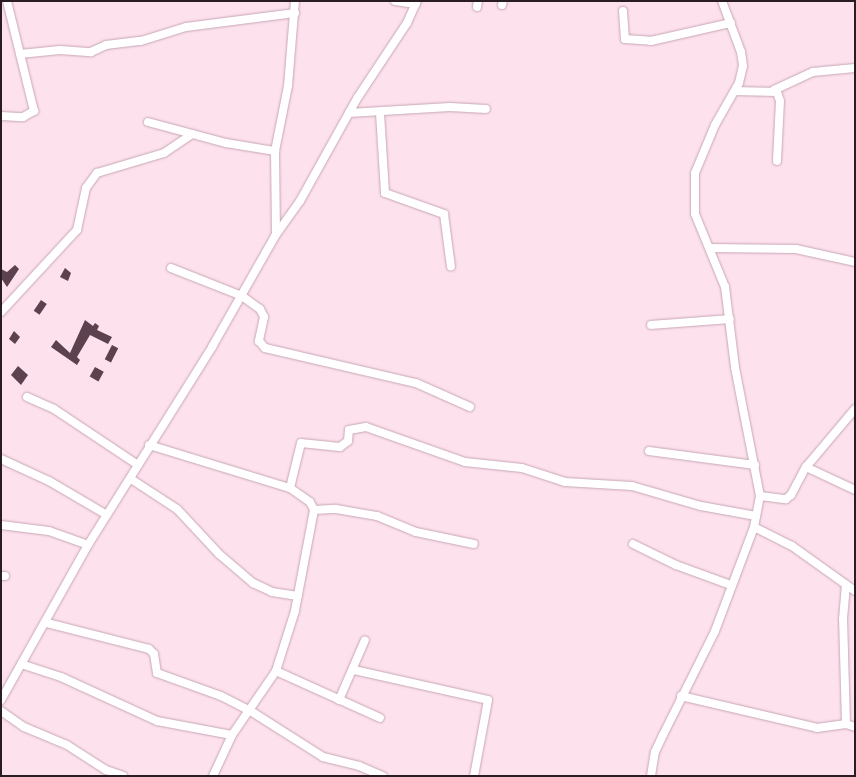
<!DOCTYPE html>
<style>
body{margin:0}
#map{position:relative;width:856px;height:777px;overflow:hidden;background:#fde1ed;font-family:"Public Sans",sans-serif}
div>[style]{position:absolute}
.building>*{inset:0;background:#5c414e;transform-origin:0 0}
.roads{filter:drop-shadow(0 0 1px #c7a6b5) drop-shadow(0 0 1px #c7a6b5)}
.minor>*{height:8px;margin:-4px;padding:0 4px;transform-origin:4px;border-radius:4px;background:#fff}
span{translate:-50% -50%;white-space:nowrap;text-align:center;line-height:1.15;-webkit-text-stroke:4px #fcf5f8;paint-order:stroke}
.frame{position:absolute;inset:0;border:2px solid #291c22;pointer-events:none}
</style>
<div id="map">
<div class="building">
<i style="clip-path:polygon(15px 265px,19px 269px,7px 287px,1px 278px,1px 269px,7px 272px)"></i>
<i style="clip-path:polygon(65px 268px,71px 273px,68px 281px,60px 277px)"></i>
<i style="left:41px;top:300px;width:7px;height:13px;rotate:34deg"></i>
<i style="clip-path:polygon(85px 320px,93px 326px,95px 323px,99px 326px,97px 330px,112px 337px,108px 344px,90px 335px,77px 357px,80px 360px,77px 365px,51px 347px,56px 340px,70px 353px)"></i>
<i style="clip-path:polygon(14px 331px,20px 337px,15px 344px,9px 339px)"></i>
<i style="left:112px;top:345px;width:7px;height:16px;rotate:27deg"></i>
<i style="clip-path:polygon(18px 366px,28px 375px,21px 385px,11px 375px)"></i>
<i style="left:95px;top:367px;width:10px;height:11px;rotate:29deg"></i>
</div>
<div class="roads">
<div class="minor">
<i style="left:395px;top:1px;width:21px;rotate:8deg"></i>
<i style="left:502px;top:5px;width:4px;rotate:-76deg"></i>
<i style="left:477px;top:7px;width:6px;rotate:-81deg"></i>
<i style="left:623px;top:11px;width:28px;rotate:86deg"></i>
<i style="left:625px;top:39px;width:26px;rotate:4deg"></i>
<i style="left:651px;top:41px;width:82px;rotate:-12.7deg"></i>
<i style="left:20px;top:54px;width:40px;rotate:-5.7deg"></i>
<i style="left:60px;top:50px;width:31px;rotate:4deg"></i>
<i style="left:91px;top:52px;width:17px;rotate:-25deg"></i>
<i style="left:106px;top:45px;width:35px;rotate:-7deg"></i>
<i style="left:141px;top:41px;width:47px;rotate:-17.3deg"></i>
<i style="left:186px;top:27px;width:110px;rotate:-7.3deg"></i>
<i style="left:774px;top:90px;width:43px;rotate:-24.8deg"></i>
<i style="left:813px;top:72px;width:42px;rotate:-5.4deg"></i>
<i style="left:735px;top:91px;width:42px;rotate:1.4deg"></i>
<i style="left:777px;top:92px;width:9px;rotate:72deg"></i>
<i style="left:780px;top:101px;width:60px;rotate:92.9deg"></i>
<i style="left:349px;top:113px;width:101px;rotate:-3.4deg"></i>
<i style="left:450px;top:107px;width:36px;rotate:3deg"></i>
<i style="left:380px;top:113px;width:80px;rotate:86.4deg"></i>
<i style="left:385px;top:193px;width:63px;rotate:19.6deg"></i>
<i style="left:444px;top:214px;width:53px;rotate:82.5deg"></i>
<i style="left:1px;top:116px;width:22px;rotate:3deg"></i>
<i style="left:23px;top:117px;width:13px;rotate:-29deg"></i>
<i style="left:34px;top:111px;width:113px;rotate:-103.8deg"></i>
<i style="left:148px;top:122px;width:81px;rotate:15.1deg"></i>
<i style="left:226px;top:143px;width:50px;rotate:9.3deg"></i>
<i style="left:276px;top:234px;width:83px;rotate:-90.7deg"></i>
<i style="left:275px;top:151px;width:66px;rotate:-78.7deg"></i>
<i style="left:288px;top:86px;width:85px;rotate:-85.3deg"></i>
<i style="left:710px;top:248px;width:86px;rotate:0.7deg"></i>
<i style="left:796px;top:249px;width:60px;rotate:12.4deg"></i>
<i style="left:171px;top:268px;width:76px;rotate:21.5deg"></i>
<i style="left:242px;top:296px;width:22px;rotate:36deg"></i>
<i style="left:260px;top:309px;width:9px;rotate:63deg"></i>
<i style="left:264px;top:317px;width:25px;rotate:102deg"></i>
<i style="left:259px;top:341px;width:9px;rotate:49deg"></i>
<i style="left:265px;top:348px;width:155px;rotate:13.1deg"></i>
<i style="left:416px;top:383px;width:59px;rotate:24deg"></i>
<i style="left:1px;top:312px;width:112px;rotate:-47.2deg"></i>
<i style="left:77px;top:230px;width:43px;rotate:-77.9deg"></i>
<i style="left:86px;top:188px;width:19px;rotate:-54deg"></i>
<i style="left:97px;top:173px;width:70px;rotate:-16.6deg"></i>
<i style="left:164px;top:153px;width:34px;rotate:-34deg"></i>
<i style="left:651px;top:325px;width:79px;rotate:-4.3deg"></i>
<i style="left:27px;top:397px;width:30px;rotate:24deg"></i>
<i style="left:54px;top:409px;width:101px;rotate:33.7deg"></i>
<i style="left:149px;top:445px;width:147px;rotate:17deg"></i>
<i style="left:290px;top:488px;width:24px;rotate:35deg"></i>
<i style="left:310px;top:502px;width:9px;rotate:63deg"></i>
<i style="left:314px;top:510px;width:103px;rotate:100.7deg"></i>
<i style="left:295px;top:611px;width:63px;rotate:107.6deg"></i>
<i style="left:276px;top:671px;width:78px;rotate:124.5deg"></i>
<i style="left:232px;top:735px;width:45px;rotate:114.9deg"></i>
<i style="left:649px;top:451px;width:107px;rotate:7.5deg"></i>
<i style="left:1px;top:459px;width:53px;rotate:24.6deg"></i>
<i style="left:49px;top:481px;width:67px;rotate:30.4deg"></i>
<i style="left:806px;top:467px;width:54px;rotate:25.1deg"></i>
<i style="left:131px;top:479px;width:55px;rotate:33.1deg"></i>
<i style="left:177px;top:509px;width:62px;rotate:47deg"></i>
<i style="left:219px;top:554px;width:45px;rotate:40.5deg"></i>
<i style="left:253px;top:583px;width:21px;rotate:25deg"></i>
<i style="left:272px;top:592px;width:26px;rotate:9deg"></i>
<i style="left:290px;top:488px;width:46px;rotate:-76.3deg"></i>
<i style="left:301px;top:443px;width:39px;rotate:6deg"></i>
<i style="left:340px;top:447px;width:10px;rotate:-37deg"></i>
<i style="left:348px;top:441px;width:11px;rotate:-85deg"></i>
<i style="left:349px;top:430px;width:17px;rotate:-10deg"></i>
<i style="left:366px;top:427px;width:105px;rotate:19.5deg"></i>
<i style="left:465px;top:462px;width:57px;rotate:6deg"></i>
<i style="left:522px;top:468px;width:45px;rotate:18deg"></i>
<i style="left:565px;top:482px;width:67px;rotate:3.4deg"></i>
<i style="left:632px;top:486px;width:72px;rotate:16.2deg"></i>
<i style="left:701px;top:506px;width:56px;rotate:10.3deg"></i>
<i style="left:760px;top:496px;width:26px;rotate:7deg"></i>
<i style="left:786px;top:499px;width:6px;rotate:-39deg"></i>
<i style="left:791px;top:495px;width:32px;rotate:-62deg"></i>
<i style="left:806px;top:467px;width:76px;rotate:-49.8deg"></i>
<i style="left:314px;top:510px;width:22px;rotate:-3deg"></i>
<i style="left:336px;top:509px;width:42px;rotate:9.7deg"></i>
<i style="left:377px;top:516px;width:42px;rotate:22.3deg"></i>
<i style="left:416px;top:532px;width:59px;rotate:11.7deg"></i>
<i style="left:1px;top:525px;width:48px;rotate:7.1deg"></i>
<i style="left:49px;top:531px;width:41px;rotate:19.7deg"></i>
<i style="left:754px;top:527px;width:42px;rotate:26.6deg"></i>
<i style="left:792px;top:546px;width:77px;rotate:35.5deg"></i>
<i style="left:633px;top:544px;width:48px;rotate:26deg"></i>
<i style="left:676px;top:565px;width:59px;rotate:20deg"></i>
<i style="left:1px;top:576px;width:4px"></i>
<i style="left:47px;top:623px;width:105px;rotate:14.3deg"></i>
<i style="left:149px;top:649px;width:7px;rotate:45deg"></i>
<i style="left:154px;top:654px;width:19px;rotate:81deg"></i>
<i style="left:157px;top:673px;width:68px;rotate:19.8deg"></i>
<i style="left:221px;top:696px;width:31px;rotate:27deg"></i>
<i style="left:249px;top:710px;width:88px;rotate:32.4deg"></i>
<i style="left:323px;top:757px;width:37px;rotate:14deg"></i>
<i style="left:359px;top:766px;width:26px;rotate:23deg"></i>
<i style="left:21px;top:664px;width:42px;rotate:18deg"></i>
<i style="left:61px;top:677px;width:106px;rotate:24.6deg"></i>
<i style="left:157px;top:721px;width:76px;rotate:10.6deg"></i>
<i style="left:354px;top:670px;width:137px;rotate:12.6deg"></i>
<i style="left:488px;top:700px;width:77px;rotate:100.4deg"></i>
<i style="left:276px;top:671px;width:114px;rotate:24.3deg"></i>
<i style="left:681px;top:696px;width:140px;rotate:13.2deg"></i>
<i style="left:817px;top:728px;width:29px;rotate:-8deg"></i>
<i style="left:846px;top:724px;width:9px;rotate:18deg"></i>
<i style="left:1px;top:700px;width:178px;rotate:-60.7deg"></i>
<i style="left:88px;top:545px;width:234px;rotate:-57.9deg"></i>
<i style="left:212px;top:347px;width:128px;rotate:-60.4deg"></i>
<i style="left:275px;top:236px;width:43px;rotate:-54.5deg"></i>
<i style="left:300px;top:201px;width:119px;rotate:-60.9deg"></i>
<i style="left:358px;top:97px;width:89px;rotate:-56.5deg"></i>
<i style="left:407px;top:23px;width:24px;rotate:-66deg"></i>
<i style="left:339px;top:700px;width:65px;rotate:-66.6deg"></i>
<i style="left:1px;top:711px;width:28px;rotate:35deg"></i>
<i style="left:24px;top:727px;width:47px;rotate:22.7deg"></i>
<i style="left:67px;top:745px;width:46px;rotate:32.7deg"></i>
<i style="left:106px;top:770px;width:18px;rotate:19deg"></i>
<i style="left:846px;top:724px;width:105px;rotate:-91.6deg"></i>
<i style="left:843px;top:619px;width:34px;rotate:-85deg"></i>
<i style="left:651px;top:776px;width:24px;rotate:-81deg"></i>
<i style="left:655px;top:752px;width:19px;rotate:-65deg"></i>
<i style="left:663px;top:735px;width:116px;rotate:-63.4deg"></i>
<i style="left:715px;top:631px;width:111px;rotate:-69.4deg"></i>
<i style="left:754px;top:527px;width:32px;rotate:-79deg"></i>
<i style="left:760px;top:496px;width:131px;rotate:-101deg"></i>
<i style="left:735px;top:367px;width:81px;rotate:-97.1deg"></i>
<i style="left:725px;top:287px;width:79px;rotate:-112.3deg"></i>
<i style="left:695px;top:214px;width:41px;rotate:-90deg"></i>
<i style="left:695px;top:173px;width:52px;rotate:-67.4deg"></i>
<i style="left:715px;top:125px;width:48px;rotate:-60.3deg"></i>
<i style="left:739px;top:83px;width:17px;rotate:-77deg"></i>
<i style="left:743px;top:66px;width:14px;rotate:-98deg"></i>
<i style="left:741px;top:52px;width:54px;rotate:-110.4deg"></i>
</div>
</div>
<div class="frame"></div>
</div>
